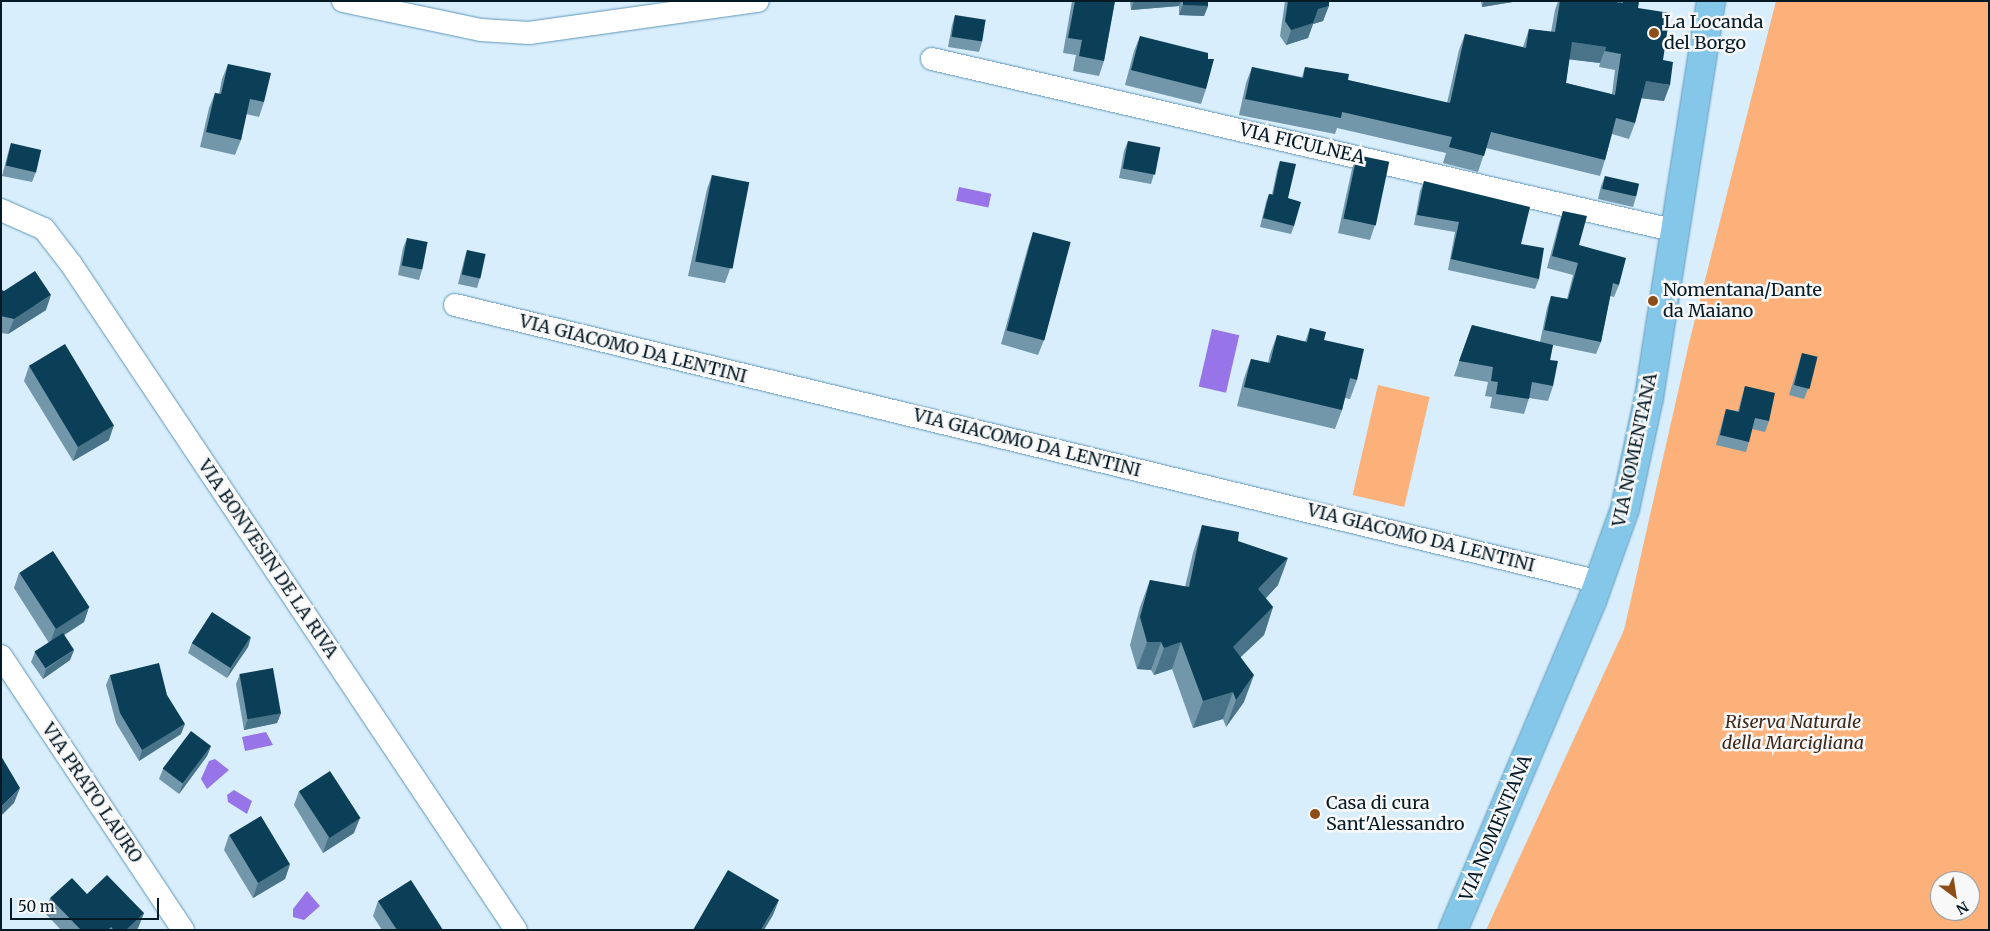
<!DOCTYPE html>
<style>
body{margin:0}
#map{position:relative;width:1990px;height:931px;overflow:hidden;background:#d8eefd;font-family:Merriweather,serif}
div>[style]{position:absolute}
.green>*{inset:0;background:#fcb07a;transform-origin:0 0}
.water>*{inset:0;background:#9774e7;transform-origin:0 0}
.roads{filter:drop-shadow(0 0 1px #5f96b6) drop-shadow(0 0 1px #5f96b6)}
.minor>*{height:22px;margin:-11px;padding:0 11px;transform-origin:11px;border-radius:11px;background:#fff}
.major>*{height:28px;margin:-14px;padding:0 14px;transform-origin:14px;border-radius:14px;background:#84c7e9}
.wall>*{inset:0;background:#7296aa}
.shaded-wall>*{inset:0;background:#487389}
.building>*{inset:0;background:#0b3e57;transform-origin:0 0}
.dots>*{width:14px;height:14px;translate:-50% -50%;box-sizing:border-box;border:2px solid #f8f8f8;border-radius:50%}
span{translate:-50% -50%;white-space:nowrap;text-align:center;line-height:1.15;-webkit-text-stroke:5px #f8f8f8;paint-order:stroke}
.poi-label{font-size:18px;color:#041a26}
.left{translate:0 -50%;text-align:left}
.street-label{font-size:18px;color:#041a26}
.park-label{font-size:18px;color:#3d281a;font-style:italic}
.frame{position:absolute;inset:0;border:2px solid #041a26;pointer-events:none}
.north{position:absolute;left:1930px;top:871px;width:50px;height:50px;box-sizing:border-box;background:#f8f8f8;border:1px solid #969fa4;border-radius:50%;rotate:149deg;font-size:14px;font-weight:700;line-height:20px;text-align:center;color:#041a26}
.north::after{content:'';display:block;margin:auto;width:18px;height:22px;background:#8d4d17;clip-path:polygon(50% 0,100% 100%,50% 72%,0 100%)}
.scale{position:absolute;left:10px;top:898px;width:149px;height:22px;box-sizing:border-box;border:2px solid #041a26;border-top:0;padding-left:6px;font-size:15px;line-height:18px;white-space:nowrap;color:#041a26;-webkit-text-stroke:4px #f8f8f8;paint-order:stroke}
</style>
<div id="map">
<div class="green">
<i style="clip-path:polygon(evenodd,1776px 1px,1989px 1px,1989px 930px,1486px 930px,1624px 630px,1690px 339px,1776px 1px,1940px 881px,1970px 881px,1970px 911px,1940px 911px,1940px 881px)"></i>
<i style="left:1378px;top:385px;width:53px;height:113px;rotate:13deg"></i>
</div>
<div class="water">
<i style="left:959px;top:187px;width:33px;height:14px;rotate:12deg"></i>
<i style="left:1212px;top:329px;width:28px;height:59px;rotate:13deg"></i>
<i style="clip-path:polygon(266px 732px,273px 745px,245px 751px,242px 737px)"></i>
<i style="clip-path:polygon(215px 759px,229px 770px,207px 789px,201px 779px,209px 761px)"></i>
<i style="clip-path:polygon(234px 790px,252px 801px,247px 814px,228px 802px,227px 795px)"></i>
<i style="clip-path:polygon(307px 891px,320px 906px,304px 920px,293px 917px,293px 909px)"></i>
</div>
<div class="roads">
<div class="minor">
<i style="left:343px;top:1px;width:141px;rotate:11.9deg"></i>
<i style="left:481px;top:30px;width:48px;rotate:3.6deg"></i>
<i style="left:529px;top:33px;width:231px;rotate:-8deg"></i>
<i style="left:932px;top:59px;width:760px;rotate:13.01deg"></i>
<i style="left:1px;top:210px;width:47px;rotate:23.8deg"></i>
<i style="left:44px;top:229px;width:44px;rotate:52.4deg"></i>
<i style="left:71px;top:264px;width:801px;rotate:56.25deg"></i>
<i style="left:455px;top:305px;width:1178px;rotate:13.6deg"></i>
<i style="left:1px;top:656px;width:329px;rotate:56.4deg"></i>
</div>
<div class="major">
<i style="left:1453px;top:930px;width:357px;rotate:-67.1deg"></i>
<i style="left:1592px;top:601px;width:98px;rotate:-70.3deg"></i>
<i style="left:1625px;top:509px;width:115px;rotate:-77.9deg"></i>
<i style="left:1649px;top:397px;width:401px;rotate:-81.1deg"></i>
</div>
</div>
<div class="wall">
<i style="clip-path:polygon(1072px 1px,1115px 1px,1104px 61px,1099px 76px,1073px 71px,1076px 55px,1063px 53px)"></i>
<i style="clip-path:polygon(1130px 1px,1208px 1px,1208px 6px,1204px 16px,1179px 15px,1179px 6px,1131px 10px)"></i>
<i style="clip-path:polygon(1285px 1px,1329px 1px,1323px 21px,1313px 24px,1308px 38px,1286px 45px,1280px 36px)"></i>
<i style="clip-path:polygon(1481px 1px,1519px 1px,1482px 7px)"></i>
<i style="clip-path:polygon(evenodd,1558px 1px,1609px 1px,1619px 3px,1620px 1px,1639px 1px,1638px 8px,1663px 60px,1664px 101px,1641px 98px,1635px 123px,1629px 139px,1612px 134px,1605px 160px,1600px 176px,1486px 148px,1478px 172px,1443px 163px,1446px 153px,1337px 128px,1335px 134px,1239px 115px,1246px 83px,1252px 67px,1302px 77px,1305px 67px,1348px 80px,1447px 103px,1459px 50px,1465px 34px,1523px 47px,1529px 29px,1551px 32px,1555px 10px,1558px 1px,1569px 59px,1600px 63px,1599px 67px,1615px 70px,1612px 94px,1566px 83px,1569px 59px)"></i>
<i style="clip-path:polygon(955px 15px,982px 42px,979px 52px,948px 47px,952px 25px)"></i>
<i style="clip-path:polygon(1140px 36px,1206px 89px,1201px 104px,1125px 85px,1134px 51px)"></i>
<i style="clip-path:polygon(228px 64px,264px 102px,259px 117px,246px 114px,241px 140px,235px 155px,200px 147px,209px 108px,215px 93px,219px 94px,222px 79px)"></i>
<i style="clip-path:polygon(1128px 141px,1154px 174px,1151px 184px,1119px 178px,1124px 151px)"></i>
<i style="clip-path:polygon(11px 143px,36px 172px,32px 182px,2px 176px,8px 153px)"></i>
<i style="clip-path:polygon(1357px 155px,1375px 225px,1370px 240px,1338px 233px,1352px 169px)"></i>
<i style="clip-path:polygon(1280px 161px,1294px 226px,1291px 234px,1260px 227px,1266px 202px,1269px 194px,1272px 194px,1277px 170px)"></i>
<i style="clip-path:polygon(712px 175px,730px 269px,725px 283px,688px 276px,707px 189px)"></i>
<i style="clip-path:polygon(1605px 176px,1636px 197px,1633px 207px,1598px 199px,1601px 186px)"></i>
<i style="clip-path:polygon(1424px 181px,1521px 244px,1539px 279px,1535px 289px,1448px 270px,1455px 232px,1414px 225px,1420px 191px)"></i>
<i style="clip-path:polygon(1563px 211px,1579px 245px,1619px 285px,1614px 297px,1610px 296px,1601px 342px,1596px 354px,1553px 345px,1550px 360px,1553px 386px,1548px 401px,1529px 398px,1524px 414px,1490px 408px,1492px 397px,1485px 396px,1488px 382px,1454px 376px,1472px 325px,1540px 342px,1547px 308px,1551px 296px,1567px 299px,1573px 275px,1547px 268px,1559px 223px)"></i>
<i style="clip-path:polygon(1033px 232px,1044px 340px,1038px 355px,1001px 344px,1028px 247px)"></i>
<i style="clip-path:polygon(407px 238px,422px 270px,419px 280px,398px 275px,403px 248px)"></i>
<i style="clip-path:polygon(467px 250px,480px 278px,477px 288px,458px 284px,464px 260px)"></i>
<i style="clip-path:polygon(1px 290px,4px 291px,46px 310px,8px 334px,1px 333px)"></i>
<i style="clip-path:polygon(1310px 328px,1324px 340px,1357px 380px,1350px 399px,1345px 398px,1342px 410px,1335px 429px,1237px 406px,1244px 378px,1251px 359px,1268px 363px,1270px 354px,1277px 335px,1305px 342px)"></i>
<i style="clip-path:polygon(1802px 353px,1808px 389px,1804px 399px,1789px 395px)"></i>
<i style="clip-path:polygon(29px 366px,109px 440px,73px 461px,24px 381px)"></i>
<i style="clip-path:polygon(1745px 386px,1769px 421px,1765px 432px,1752px 429px,1749px 442px,1746px 452px,1716px 445px,1723px 419px,1726px 409px,1738px 411px,1742px 396px)"></i>
<i style="clip-path:polygon(1202px 525px,1238px 541px,1278px 585px,1266px 598px,1273px 607px,1264px 635px,1240px 657px,1244px 702px,1226px 727px,1223px 719px,1193px 728px,1172px 669px,1154px 675px,1151px 670px,1137px 669px,1130px 645px,1140px 607px,1150px 580px,1185px 587px,1193px 553px)"></i>
<i style="clip-path:polygon(19px 573px,89px 607px,84px 622px,64px 635px,74px 650px,70px 660px,43px 679px,31px 662px,35px 652px,49px 643px,14px 588px)"></i>
<i style="clip-path:polygon(251px 637px,248px 647px,227px 678px,188px 653px,192px 643px)"></i>
<i style="clip-path:polygon(240px 674px,281px 713px,277px 723px,244px 730px,236px 684px)"></i>
<i style="clip-path:polygon(110px 675px,181px 734px,139px 761px,116px 723px,106px 685px)"></i>
<i style="clip-path:polygon(211px 746px,207px 756px,179px 794px,159px 779px,163px 769px)"></i>
<i style="clip-path:polygon(299px 791px,354px 833px,323px 853px,294px 805px)"></i>
<i style="clip-path:polygon(229px 835px,290px 864px,285px 879px,253px 898px,224px 850px)"></i>
<i style="clip-path:polygon(87px 894px,144px 913px,138px 928px,136px 930px,61px 930px,45px 913px,50px 898px)"></i>
<i style="clip-path:polygon(378px 901px,443px 930px,382px 930px,373px 916px)"></i>
</div>
<div class="shaded-wall">
<i style="clip-path:polygon(1134px 1px,1181px 1px,1179px 6px,1131px 10px)"></i>
<i style="clip-path:polygon(1484px 1px,1519px 1px,1482px 7px)"></i>
<i style="clip-path:polygon(1183px 5px,1208px 6px,1204px 16px,1179px 15px)"></i>
<i style="clip-path:polygon(1329px 6px,1323px 21px,1313px 24px,1308px 38px,1286px 45px,1291px 30px,1318px 9px)"></i>
<i style="clip-path:polygon(1572px 42px,1606px 47px,1600px 63px,1566px 59px)"></i>
<i style="clip-path:polygon(1646px 81px,1670px 85px,1664px 101px,1640px 98px)"></i>
<i style="clip-path:polygon(51px 295px,46px 310px,8px 334px,14px 319px)"></i>
<i style="clip-path:polygon(114px 425px,109px 440px,73px 461px,78px 447px)"></i>
<i style="clip-path:polygon(1288px 558px,1278px 585px,1248px 617px,1258px 589px)"></i>
<i style="clip-path:polygon(89px 607px,84px 622px,50px 644px,55px 629px)"></i>
<i style="clip-path:polygon(1273px 607px,1264px 635px,1223px 674px,1233px 647px)"></i>
<i style="clip-path:polygon(251px 637px,248px 647px,227px 678px,231px 668px)"></i>
<i style="clip-path:polygon(1147px 642px,1161px 642px,1151px 670px,1137px 669px)"></i>
<i style="clip-path:polygon(1181px 642px,1172px 669px,1154px 675px,1164px 648px)"></i>
<i style="clip-path:polygon(74px 650px,70px 660px,43px 679px,46px 669px)"></i>
<i style="clip-path:polygon(1254px 675px,1244px 702px,1226px 727px,1236px 700px)"></i>
<i style="clip-path:polygon(1233px 692px,1223px 719px,1193px 728px,1203px 701px)"></i>
<i style="clip-path:polygon(281px 713px,277px 723px,244px 730px,248px 719px)"></i>
<i style="clip-path:polygon(185px 724px,181px 734px,139px 761px,142px 750px)"></i>
<i style="clip-path:polygon(211px 746px,207px 756px,179px 794px,183px 784px)"></i>
<i style="clip-path:polygon(20px 788px,14px 803px,1px 816px,1px 807px)"></i>
<i style="clip-path:polygon(360px 818px,354px 833px,323px 853px,328px 838px)"></i>
<i style="clip-path:polygon(290px 864px,285px 879px,253px 898px,258px 883px)"></i>
<i style="clip-path:polygon(779px 900px,773px 915px,764px 930px,761px 930px)"></i>
<i style="clip-path:polygon(144px 913px,138px 928px,136px 930px,126px 930px)"></i>
</div>
<div class="building">
<i style="clip-path:polygon(1075px 1px,1115px 1px,1104px 61px,1079px 56px,1082px 40px,1068px 38px)"></i>
<i style="clip-path:polygon(1183px 1px,1208px 1px,1208px 6px,1183px 5px)"></i>
<i style="clip-path:polygon(1288px 1px,1329px 1px,1329px 6px,1318px 9px,1313px 23px,1291px 30px,1285px 21px)"></i>
<i style="clip-path:polygon(evenodd,1560px 1px,1609px 1px,1623px 3px,1623px 1px,1639px 1px,1638px 8px,1670px 13px,1663px 60px,1673px 62px,1670px 85px,1646px 81px,1635px 123px,1616px 118px,1605px 160px,1491px 132px,1484px 156px,1449px 147px,1452px 137px,1342px 112px,1341px 118px,1245px 99px,1252px 67px,1303px 78px,1305px 67px,1349px 74px,1348px 80px,1450px 103px,1465px 34px,1526px 48px,1529px 29px,1555px 32px,1560px 1px,1572px 42px,1606px 47px,1605px 51px,1621px 54px,1615px 95px,1566px 83px,1572px 42px)"></i>
<i style="left:955px;top:15px;width:31px;height:22px;rotate:9deg"></i>
<i style="clip-path:polygon(1140px 36px,1208px 53px,1208px 59px,1214px 59px,1206px 89px,1131px 70px)"></i>
<i style="clip-path:polygon(228px 64px,271px 73px,264px 102px,250px 99px,241px 140px,206px 132px,215px 93px,221px 94px)"></i>
<i style="left:1128px;top:141px;width:33px;height:28px;rotate:11deg"></i>
<i style="left:11px;top:143px;width:31px;height:23px;rotate:13deg"></i>
<i style="left:1357px;top:155px;width:33px;height:65px;rotate:12deg"></i>
<i style="clip-path:polygon(1280px 161px,1296px 164px,1288px 198px,1301px 202px,1294px 226px,1263px 218px,1269px 194px,1273px 195px)"></i>
<i style="left:712px;top:175px;width:38px;height:88px;rotate:11deg"></i>
<i style="left:1605px;top:176px;width:35px;height:13px;rotate:13deg"></i>
<i style="clip-path:polygon(1424px 181px,1530px 207px,1521px 244px,1544px 248px,1539px 279px,1451px 259px,1459px 222px,1417px 215px)"></i>
<i style="clip-path:polygon(1563px 211px,1587px 216px,1579px 245px,1626px 258px,1619px 285px,1613px 283px,1601px 342px,1544px 330px,1551px 296px,1568px 299px,1578px 263px,1552px 256px)"></i>
<i style="left:1033px;top:232px;width:39px;height:102px;rotate:15deg"></i>
<i style="left:407px;top:238px;width:21px;height:28px;rotate:11deg"></i>
<i style="left:467px;top:250px;width:19px;height:25px;rotate:12deg"></i>
<i style="clip-path:polygon(35px 271px,51px 295px,14px 319px,1px 316px,1px 290px,4px 291px)"></i>
<i style="clip-path:polygon(1472px 325px,1553px 345px,1550px 360px,1558px 361px,1553px 386px,1532px 382px,1529px 399px,1496px 394px,1498px 382px,1491px 381px,1493px 367px,1459px 361px)"></i>
<i style="clip-path:polygon(1310px 328px,1326px 332px,1324px 340px,1364px 349px,1357px 380px,1350px 378px,1342px 410px,1244px 387px,1251px 359px,1270px 363px,1277px 335px,1307px 342px)"></i>
<i style="left:65px;top:344px;width:95px;height:42px;rotate:59deg"></i>
<i style="left:1802px;top:353px;width:16px;height:33px;rotate:14deg"></i>
<i style="clip-path:polygon(1745px 386px,1775px 393px,1769px 421px,1755px 418px,1749px 442px,1720px 435px,1726px 409px,1739px 412px)"></i>
<i style="clip-path:polygon(1202px 525px,1239px 532px,1238px 541px,1288px 558px,1258px 589px,1273px 607px,1233px 647px,1254px 675px,1236px 700px,1233px 692px,1203px 701px,1181px 642px,1164px 648px,1161px 642px,1147px 642px,1140px 617px,1150px 580px,1189px 587px)"></i>
<i style="left:53px;top:551px;width:67px;height:40px;rotate:57deg"></i>
<i style="left:212px;top:612px;width:46px;height:37px;rotate:33deg"></i>
<i style="left:63px;top:633px;width:20px;height:34px;rotate:57deg"></i>
<i style="clip-path:polygon(159px 663px,167px 695px,185px 724px,142px 750px,120px 713px,110px 675px)"></i>
<i style="left:273px;top:668px;width:46px;height:34px;rotate:80deg"></i>
<i style="left:191px;top:731px;width:25px;height:47px;rotate:37deg"></i>
<i style="clip-path:polygon(1px 756px,20px 788px,1px 807px)"></i>
<i style="left:330px;top:771px;width:56px;height:37px;rotate:57deg"></i>
<i style="left:261px;top:816px;width:56px;height:37px;rotate:59deg"></i>
<i style="clip-path:polygon(728px 870px,779px 900px,761px 930px,693px 930px)"></i>
<i style="clip-path:polygon(107px 875px,144px 913px,126px 930px,114px 930px,111px 927px,108px 930px,81px 930px,50px 898px,72px 878px,87px 894px)"></i>
<i style="clip-path:polygon(411px 880px,443px 930px,397px 930px,378px 901px)"></i>
</div>
<div class="dots">
<i style="left:1654px;top:33px;background:#8d4d17"></i>
<i style="left:1653px;top:301px;background:#8d4d17"></i>
<i style="left:1315px;top:814px;background:#8d4d17"></i>
</div>
<div class="poi-label">
<span class="left" style="left:1664px;top:33px">La Locanda<br>del Borgo</span>
<span class="left" style="left:1663px;top:301px">Nomentana/Dante<br>da Maiano</span>
<span class="left" style="left:1326px;top:814px">Casa di cura<br>Sant'Alessandro</span>
</div>
<div class="street-label">
<span style="left:1302px;top:144px;rotate:13deg">VIA FICULNEA</span>
<span style="left:633px;top:349px;rotate:14deg">VIA GIACOMO DA LENTINI</span>
<span style="left:1027px;top:443px;rotate:14deg">VIA GIACOMO DA LENTINI</span>
<span style="left:1635px;top:450px;rotate:-78deg">VIA NOMENTANA</span>
<span style="left:1421px;top:538px;rotate:14deg">VIA GIACOMO DA LENTINI</span>
<span style="left:268px;top:559px;rotate:56deg">VIA BONVESIN DE LA RIVA</span>
<span style="left:92px;top:793px;rotate:56deg">VIA PRATO LAURO</span>
<span style="left:1496px;top:828px;rotate:-67deg">VIA NOMENTANA</span>
</div>
<div class="park-label">
<span style="left:1793px;top:733px">Riserva Naturale<br>della Marcigliana</span>
</div>
<div class="frame"></div>
<div class="north">N</div>
<div class="scale">50 m</div>
</div>
